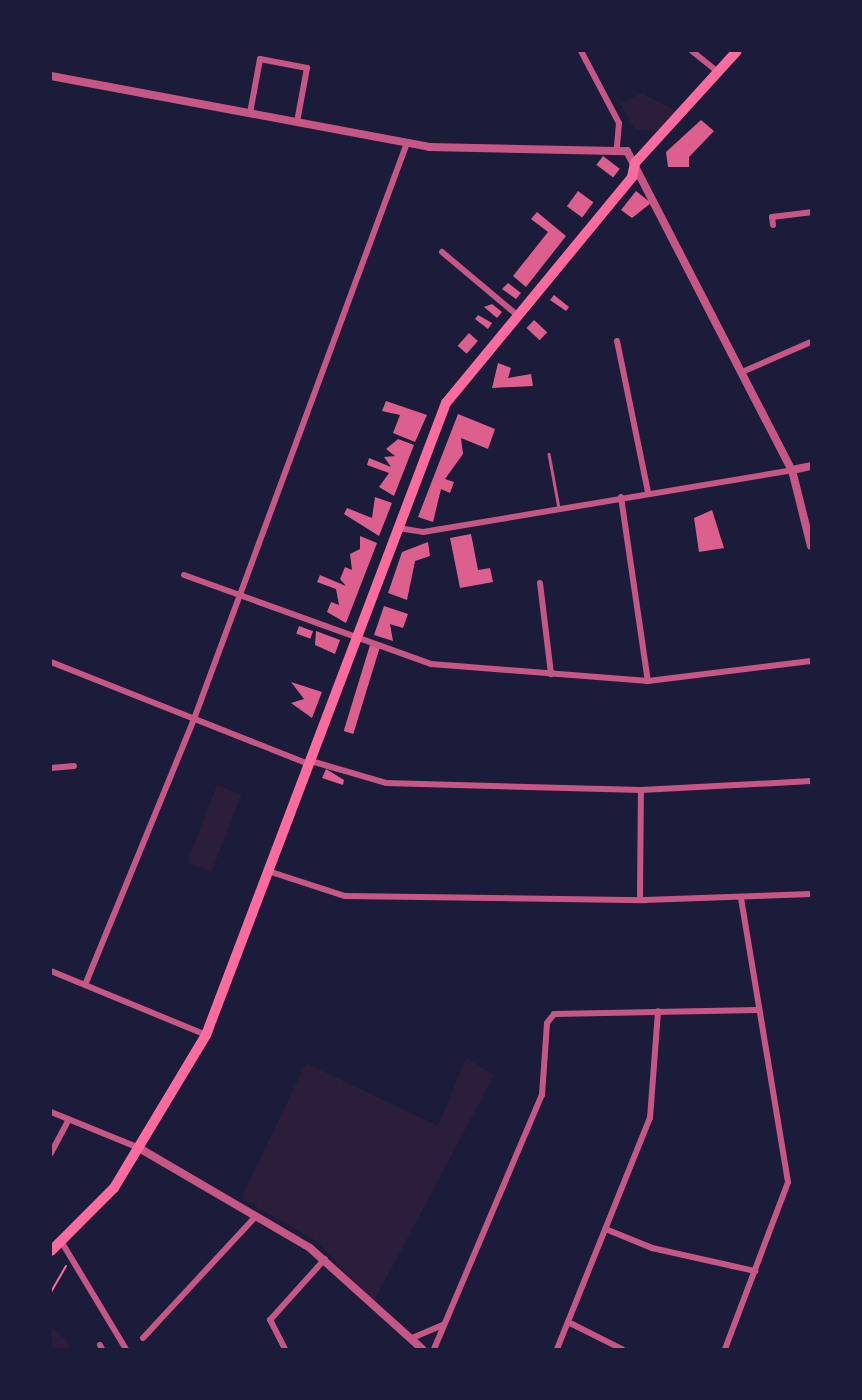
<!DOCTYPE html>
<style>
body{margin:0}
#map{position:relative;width:862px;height:1400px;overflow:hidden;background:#1b1b3a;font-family:"DM Sans",sans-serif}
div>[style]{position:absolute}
.green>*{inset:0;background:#2a1e3b;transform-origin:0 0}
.building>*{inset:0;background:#dd5f8e;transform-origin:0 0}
.path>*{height:2px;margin:-1px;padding:0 1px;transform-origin:1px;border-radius:1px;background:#ff6b9d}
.service>*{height:2.5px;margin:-1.25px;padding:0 1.25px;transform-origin:1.25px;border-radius:1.25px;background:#c65784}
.minor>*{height:6px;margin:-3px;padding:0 3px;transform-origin:3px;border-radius:3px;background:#c65784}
.tertiary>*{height:8px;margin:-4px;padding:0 4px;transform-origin:4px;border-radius:4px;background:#c65784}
.primary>*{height:10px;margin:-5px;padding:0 5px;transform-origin:5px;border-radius:5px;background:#ff6b9d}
span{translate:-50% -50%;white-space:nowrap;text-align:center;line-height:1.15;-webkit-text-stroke:7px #1b1b3a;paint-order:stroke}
.frame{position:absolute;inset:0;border:52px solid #1b1b3a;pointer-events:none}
</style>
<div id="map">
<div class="green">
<i style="clip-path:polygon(642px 93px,676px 111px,656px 131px,635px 129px,620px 104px)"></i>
<i style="left:217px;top:785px;width:26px;height:83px;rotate:21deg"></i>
<i style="clip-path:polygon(466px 1058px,494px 1075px,373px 1303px,318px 1242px,241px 1198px,306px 1063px,438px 1126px)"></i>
<i style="clip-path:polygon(51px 1326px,65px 1339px,71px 1349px,51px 1349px)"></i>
</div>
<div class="building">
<i style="clip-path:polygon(701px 120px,714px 131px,689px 157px,689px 167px,668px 167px,666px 152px)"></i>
<i style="left:603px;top:156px;width:21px;height:11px;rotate:37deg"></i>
<i style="left:578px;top:191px;width:19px;height:19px;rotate:36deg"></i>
<i style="clip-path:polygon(636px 191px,651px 203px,632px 218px,621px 210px)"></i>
<i style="clip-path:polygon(537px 212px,566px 236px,526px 287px,513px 276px,548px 232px,531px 219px)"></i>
<i style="clip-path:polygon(508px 283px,521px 293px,516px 299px,502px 289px)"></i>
<i style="clip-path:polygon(554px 295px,569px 307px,566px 311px,550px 300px)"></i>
<i style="clip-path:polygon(492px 304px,502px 312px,497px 318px,484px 307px)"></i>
<i style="clip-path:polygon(478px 315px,492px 323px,488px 329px,475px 319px)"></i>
<i style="left:534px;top:320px;width:18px;height:11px;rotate:43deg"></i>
<i style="left:469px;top:333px;width:12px;height:17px;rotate:42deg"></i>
<i style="clip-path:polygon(498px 363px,511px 368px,508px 378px,531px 374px,533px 386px,492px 388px)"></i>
<i style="clip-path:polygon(386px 401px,427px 415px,415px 442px,393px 433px,400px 415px,382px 411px)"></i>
<i style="clip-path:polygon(458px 414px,495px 429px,488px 449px,461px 438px,463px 454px,445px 479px,454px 482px,450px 493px,441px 489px,433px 522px,418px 517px)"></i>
<i style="clip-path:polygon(398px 439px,414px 445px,394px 496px,379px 487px,389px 473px,367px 465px,369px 458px,391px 467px,384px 457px,395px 456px,386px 449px)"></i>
<i style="clip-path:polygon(375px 497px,392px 503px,379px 536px,344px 514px,347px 508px,372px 518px)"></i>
<i style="clip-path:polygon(712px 510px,724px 548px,699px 552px,694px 518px)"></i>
<i style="clip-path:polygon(471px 534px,478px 570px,490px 568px,493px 582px,460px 588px,450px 538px)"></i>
<i style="clip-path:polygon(360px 536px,377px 543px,346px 623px,327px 612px,331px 602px,339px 605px,336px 589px,317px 582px,320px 575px,346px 586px,340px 579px,345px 567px,352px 570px,350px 554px,360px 549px)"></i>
<i style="clip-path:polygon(428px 542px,430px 556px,415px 561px,407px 600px,388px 593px,402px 552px)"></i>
<i style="clip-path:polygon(384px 606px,408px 614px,403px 628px,390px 624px,393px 641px,374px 635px)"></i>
<i style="left:299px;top:626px;width:15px;height:8px;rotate:20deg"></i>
<i style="clip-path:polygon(316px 631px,340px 640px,335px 654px,315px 645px)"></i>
<i style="left:370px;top:645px;width:10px;height:90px;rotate:17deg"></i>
<i style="clip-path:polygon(291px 682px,322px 692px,312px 718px,291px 703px,304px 699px)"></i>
<i style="clip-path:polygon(326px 769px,344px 780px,343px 785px,322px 778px)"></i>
</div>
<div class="path">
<i style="left:51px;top:1292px;width:30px;rotate:-60deg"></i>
</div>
<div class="service">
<i style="left:549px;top:454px;width:55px;rotate:79.5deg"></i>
</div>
<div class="minor">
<i style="left:581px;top:51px;width:81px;rotate:62.2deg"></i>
<i style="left:619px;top:123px;width:24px;rotate:95deg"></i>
<i style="left:692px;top:51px;width:35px;rotate:39deg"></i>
<i style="left:250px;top:113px;width:55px;rotate:-79.5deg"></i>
<i style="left:260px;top:59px;width:48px;rotate:10.8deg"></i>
<i style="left:307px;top:68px;width:55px;rotate:100.5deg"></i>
<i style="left:773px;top:225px;width:8px;rotate:-97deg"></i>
<i style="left:772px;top:217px;width:39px;rotate:-7deg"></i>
<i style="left:442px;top:252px;width:98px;rotate:40deg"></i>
<i style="left:617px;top:341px;width:154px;rotate:78.4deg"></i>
<i style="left:742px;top:372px;width:75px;rotate:-23.5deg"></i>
<i style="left:621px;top:497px;width:186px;rotate:81.7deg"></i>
<i style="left:398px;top:528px;width:25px;rotate:9deg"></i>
<i style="left:423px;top:532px;width:374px;rotate:-9.5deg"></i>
<i style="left:184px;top:575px;width:263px;rotate:19.8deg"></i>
<i style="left:431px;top:664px;width:218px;rotate:4.5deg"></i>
<i style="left:648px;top:681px;width:164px;rotate:-7deg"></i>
<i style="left:540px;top:583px;width:92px;rotate:83.1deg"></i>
<i style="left:51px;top:662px;width:277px;rotate:21.6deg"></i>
<i style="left:311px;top:761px;width:78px;rotate:16.3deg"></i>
<i style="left:386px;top:783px;width:255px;rotate:1.6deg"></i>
<i style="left:641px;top:790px;width:170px;rotate:-3deg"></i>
<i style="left:51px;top:768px;width:23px;rotate:-5deg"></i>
<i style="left:268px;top:871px;width:81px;rotate:18deg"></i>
<i style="left:345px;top:896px;width:300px;rotate:0.8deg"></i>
<i style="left:645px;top:900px;width:166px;rotate:-2.1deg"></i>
<i style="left:640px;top:896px;width:106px;rotate:-89.5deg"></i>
<i style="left:51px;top:971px;width:168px;rotate:22.4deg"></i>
<i style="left:85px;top:985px;width:287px;rotate:-67.7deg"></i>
<i style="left:194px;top:719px;width:614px;rotate:-69.71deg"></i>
<i style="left:51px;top:1112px;width:95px;rotate:22.2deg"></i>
<i style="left:51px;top:1153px;width:38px;rotate:-62deg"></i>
<i style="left:608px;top:1230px;width:48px;rotate:22.2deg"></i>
<i style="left:652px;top:1248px;width:106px;rotate:12.6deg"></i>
<i style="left:61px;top:1241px;width:126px;rotate:59deg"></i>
<i style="left:572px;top:1324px;width:56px;rotate:26.6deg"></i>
<i style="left:143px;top:1338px;width:166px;rotate:-47.2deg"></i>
<i style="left:412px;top:1338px;width:34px;rotate:-23deg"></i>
<i style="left:100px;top:1345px;width:4px;rotate:63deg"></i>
<i style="left:285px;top:1349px;width:33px;rotate:-117deg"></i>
<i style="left:270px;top:1320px;width:82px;rotate:-48deg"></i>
<i style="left:434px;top:1349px;width:276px;rotate:-67deg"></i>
<i style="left:542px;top:1095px;width:72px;rotate:-86deg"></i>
<i style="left:547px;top:1023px;width:11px;rotate:-52deg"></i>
<i style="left:554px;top:1014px;width:203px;rotate:-1.1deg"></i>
<i style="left:557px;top:1349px;width:249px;rotate:-68.1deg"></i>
<i style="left:650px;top:1118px;width:107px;rotate:-85.7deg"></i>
<i style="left:725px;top:1349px;width:178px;rotate:-69.3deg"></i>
<i style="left:788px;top:1182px;width:289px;rotate:-99.4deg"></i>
</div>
<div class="tertiary">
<i style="left:51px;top:76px;width:385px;rotate:10.6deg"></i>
<i style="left:429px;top:147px;width:198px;rotate:1.2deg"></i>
<i style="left:627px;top:151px;width:359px;rotate:62.7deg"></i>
<i style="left:792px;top:470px;width:78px;rotate:76deg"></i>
<i style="left:792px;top:470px;width:19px;rotate:-12deg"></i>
<i style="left:139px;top:1148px;width:198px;rotate:30.3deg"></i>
<i style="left:310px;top:1248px;width:151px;rotate:42deg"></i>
</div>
<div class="primary">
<i style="left:51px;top:1251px;width:89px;rotate:-45deg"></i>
<i style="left:114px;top:1188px;width:179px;rotate:-59deg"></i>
<i style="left:206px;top:1035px;width:676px;rotate:-69.21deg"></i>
<i style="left:446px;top:403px;width:293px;rotate:-50.5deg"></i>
<i style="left:632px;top:177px;width:14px;rotate:-78deg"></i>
<i style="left:635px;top:163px;width:151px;rotate:-47.7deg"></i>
</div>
<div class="frame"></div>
</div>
